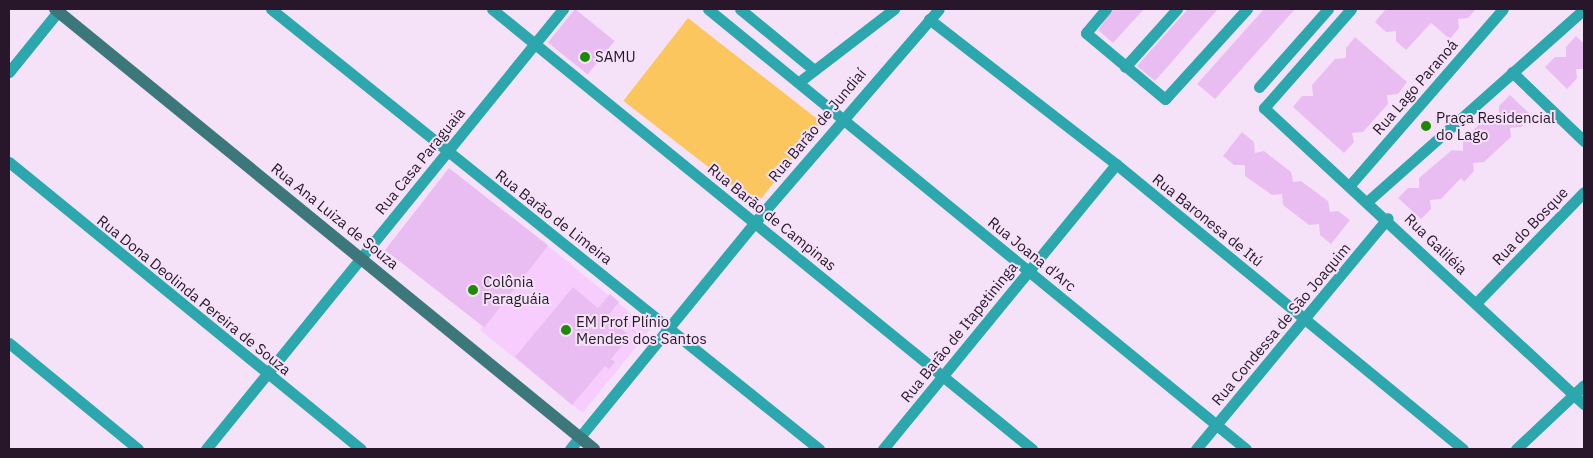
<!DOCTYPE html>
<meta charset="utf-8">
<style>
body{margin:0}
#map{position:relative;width:1593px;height:458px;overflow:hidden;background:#f5e2f8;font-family:"IBM Plex Sans",sans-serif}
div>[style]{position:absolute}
.built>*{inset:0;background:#f6cdfd;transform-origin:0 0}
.green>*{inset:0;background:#fcc65f;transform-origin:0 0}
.building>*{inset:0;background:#eabdf2;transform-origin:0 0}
.street>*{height:11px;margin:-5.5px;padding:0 5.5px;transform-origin:5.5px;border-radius:5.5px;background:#2da7ae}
.secondary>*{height:12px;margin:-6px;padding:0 6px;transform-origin:6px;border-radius:6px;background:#3b777b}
.dots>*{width:14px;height:14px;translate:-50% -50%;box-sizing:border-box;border:2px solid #f5e2f8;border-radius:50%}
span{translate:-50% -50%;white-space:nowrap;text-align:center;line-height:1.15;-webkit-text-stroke:4px #f5e2f8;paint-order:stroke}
.poi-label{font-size:15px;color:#28172b}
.left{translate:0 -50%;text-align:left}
.street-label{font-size:15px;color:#28172b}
.frame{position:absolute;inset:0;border:10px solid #28172b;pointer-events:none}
</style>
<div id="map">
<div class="built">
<i style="left:548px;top:246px;width:132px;height:108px;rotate:39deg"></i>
</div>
<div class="green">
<i style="left:688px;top:18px;width:169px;height:105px;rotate:38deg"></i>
</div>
<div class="building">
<i style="left:575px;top:9px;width:51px;height:43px;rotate:39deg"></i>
<i style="clip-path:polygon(1113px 9px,1144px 9px,1113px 43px,1098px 30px)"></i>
<i style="clip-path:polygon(1188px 9px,1218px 9px,1155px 81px,1137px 66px)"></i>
<i style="clip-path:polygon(1264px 9px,1295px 9px,1215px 99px,1197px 84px)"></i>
<i style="clip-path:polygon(1386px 9px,1476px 9px,1468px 18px,1458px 19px,1459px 28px,1450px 39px,1431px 23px,1406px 50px,1396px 41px,1396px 31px,1386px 32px,1375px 22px)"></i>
<i style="clip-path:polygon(1576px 36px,1584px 44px,1584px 69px,1576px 69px,1577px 78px,1567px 89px,1545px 67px,1555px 57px,1566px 57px,1566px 47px)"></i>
<i style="clip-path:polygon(1355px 37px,1407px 82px,1398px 94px,1387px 95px,1388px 104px,1363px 132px,1352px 133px,1354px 142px,1344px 153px,1293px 107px,1302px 96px,1313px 96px,1312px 85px,1335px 59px,1346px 58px,1346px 48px)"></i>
<i style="clip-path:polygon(1510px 95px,1532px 116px,1521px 127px,1510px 128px,1511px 137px,1484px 162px,1473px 163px,1474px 171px,1464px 182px,1461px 178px,1441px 199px,1430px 200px,1431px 209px,1421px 219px,1398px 198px,1408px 188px,1419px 188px,1419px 178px,1452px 150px,1463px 151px,1463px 140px,1488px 116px,1499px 116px,1499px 106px)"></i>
<i style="clip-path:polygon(1242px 132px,1254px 142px,1255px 153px,1264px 151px,1291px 172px,1293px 182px,1301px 181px,1328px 201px,1330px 212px,1338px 211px,1350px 220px,1331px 244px,1320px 235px,1319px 224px,1309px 225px,1283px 205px,1282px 194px,1272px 195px,1245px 176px,1245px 165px,1234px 165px,1223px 156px)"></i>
<i style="left:449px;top:168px;width:126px;height:104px;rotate:38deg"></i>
<i style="clip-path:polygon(573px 287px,598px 308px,610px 294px,619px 302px,607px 317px,630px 336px,611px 359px,615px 362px,609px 369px,605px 366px,572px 405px,515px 357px)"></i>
</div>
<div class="street">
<i style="left:271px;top:9px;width:703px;rotate:38.76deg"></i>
<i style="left:492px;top:9px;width:697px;rotate:39.17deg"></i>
<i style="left:708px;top:9px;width:695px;rotate:39.28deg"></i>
<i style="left:740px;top:9px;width:96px;rotate:39.5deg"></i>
<i style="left:1106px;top:9px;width:31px;rotate:130deg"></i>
<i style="left:1086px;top:33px;width:103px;rotate:39.9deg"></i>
<i style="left:1165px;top:99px;width:122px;rotate:-47.7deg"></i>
<i style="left:1351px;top:9px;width:132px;rotate:131.3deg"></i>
<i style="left:1264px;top:108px;width:436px;rotate:42.8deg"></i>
<i style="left:929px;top:19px;width:237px;rotate:37.8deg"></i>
<i style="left:1116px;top:164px;width:449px;rotate:39.4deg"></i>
<i style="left:1125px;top:67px;width:78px;rotate:-48.1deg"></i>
<i style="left:9px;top:72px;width:81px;rotate:-51deg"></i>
<i style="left:1512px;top:72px;width:100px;rotate:43.8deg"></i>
<i style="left:799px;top:82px;width:120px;rotate:-37.5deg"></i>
<i style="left:1259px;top:87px;width:104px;rotate:-48.5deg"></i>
<i style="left:9px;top:162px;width:454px;rotate:39.2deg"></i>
<i style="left:1350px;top:185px;width:233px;rotate:-49deg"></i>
<i style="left:1368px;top:201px;width:289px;rotate:-41.6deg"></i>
<i style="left:1476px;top:303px;width:155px;rotate:-45.8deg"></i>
<i style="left:9px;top:343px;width:167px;rotate:39.4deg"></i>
<i style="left:206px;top:449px;width:567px;rotate:-50.95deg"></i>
<i style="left:570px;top:449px;width:293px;rotate:-50.8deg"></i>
<i style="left:755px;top:222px;width:281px;rotate:-49.2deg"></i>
<i style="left:883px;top:449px;width:368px;rotate:-50.7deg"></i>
<i style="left:1196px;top:449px;width:300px;rotate:-50.3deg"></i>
<i style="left:1516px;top:449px;width:93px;rotate:-43.3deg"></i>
</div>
<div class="secondary">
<i style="left:55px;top:9px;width:696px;rotate:39.23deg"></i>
</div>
<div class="dots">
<i style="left:585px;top:57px;background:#1e8904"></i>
<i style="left:1426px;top:126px;background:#1e8904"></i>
<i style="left:473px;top:290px;background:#1e8904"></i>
<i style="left:566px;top:330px;background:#1e8904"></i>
</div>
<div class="poi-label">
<span class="left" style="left:595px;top:57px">SAMU</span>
<span class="left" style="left:1436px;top:126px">Praça Residencial<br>do Lago</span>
<span class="left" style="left:483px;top:290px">Colônia<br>Paraguáia</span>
<span class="left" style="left:576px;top:330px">EM Prof Plínio<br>Mendes dos Santos</span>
</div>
<div class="street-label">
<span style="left:1415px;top:87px;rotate:-49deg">Rua Lago Paranoá</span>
<span style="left:817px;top:125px;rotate:-50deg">Rua Barão de Jundiaí</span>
<span style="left:420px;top:161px;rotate:-51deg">Rua Casa Paraguaia</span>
<span style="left:335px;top:216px;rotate:39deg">Rua Ana Luiza de Souza</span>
<span style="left:554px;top:217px;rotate:38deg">Rua Barão de Limeira</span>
<span style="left:772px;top:217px;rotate:39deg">Rua Barão de Campinas</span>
<span style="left:1208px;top:220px;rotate:39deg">Rua Baronesa de Itú</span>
<span style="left:1530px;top:226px;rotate:-46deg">Rua do Bosque</span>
<span style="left:1436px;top:244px;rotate:44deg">Rua Galiléia</span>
<span style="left:1032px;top:254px;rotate:39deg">Rua Joana d'Arc</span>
<span style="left:194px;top:295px;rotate:39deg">Rua Dona Deolinda Pereira de Souza</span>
<span style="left:1281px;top:324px;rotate:-50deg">Rua Condessa de São Joaquim</span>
<span style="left:959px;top:332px;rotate:-51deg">Rua Barão de Itapetininga</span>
</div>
<div class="frame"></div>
</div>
